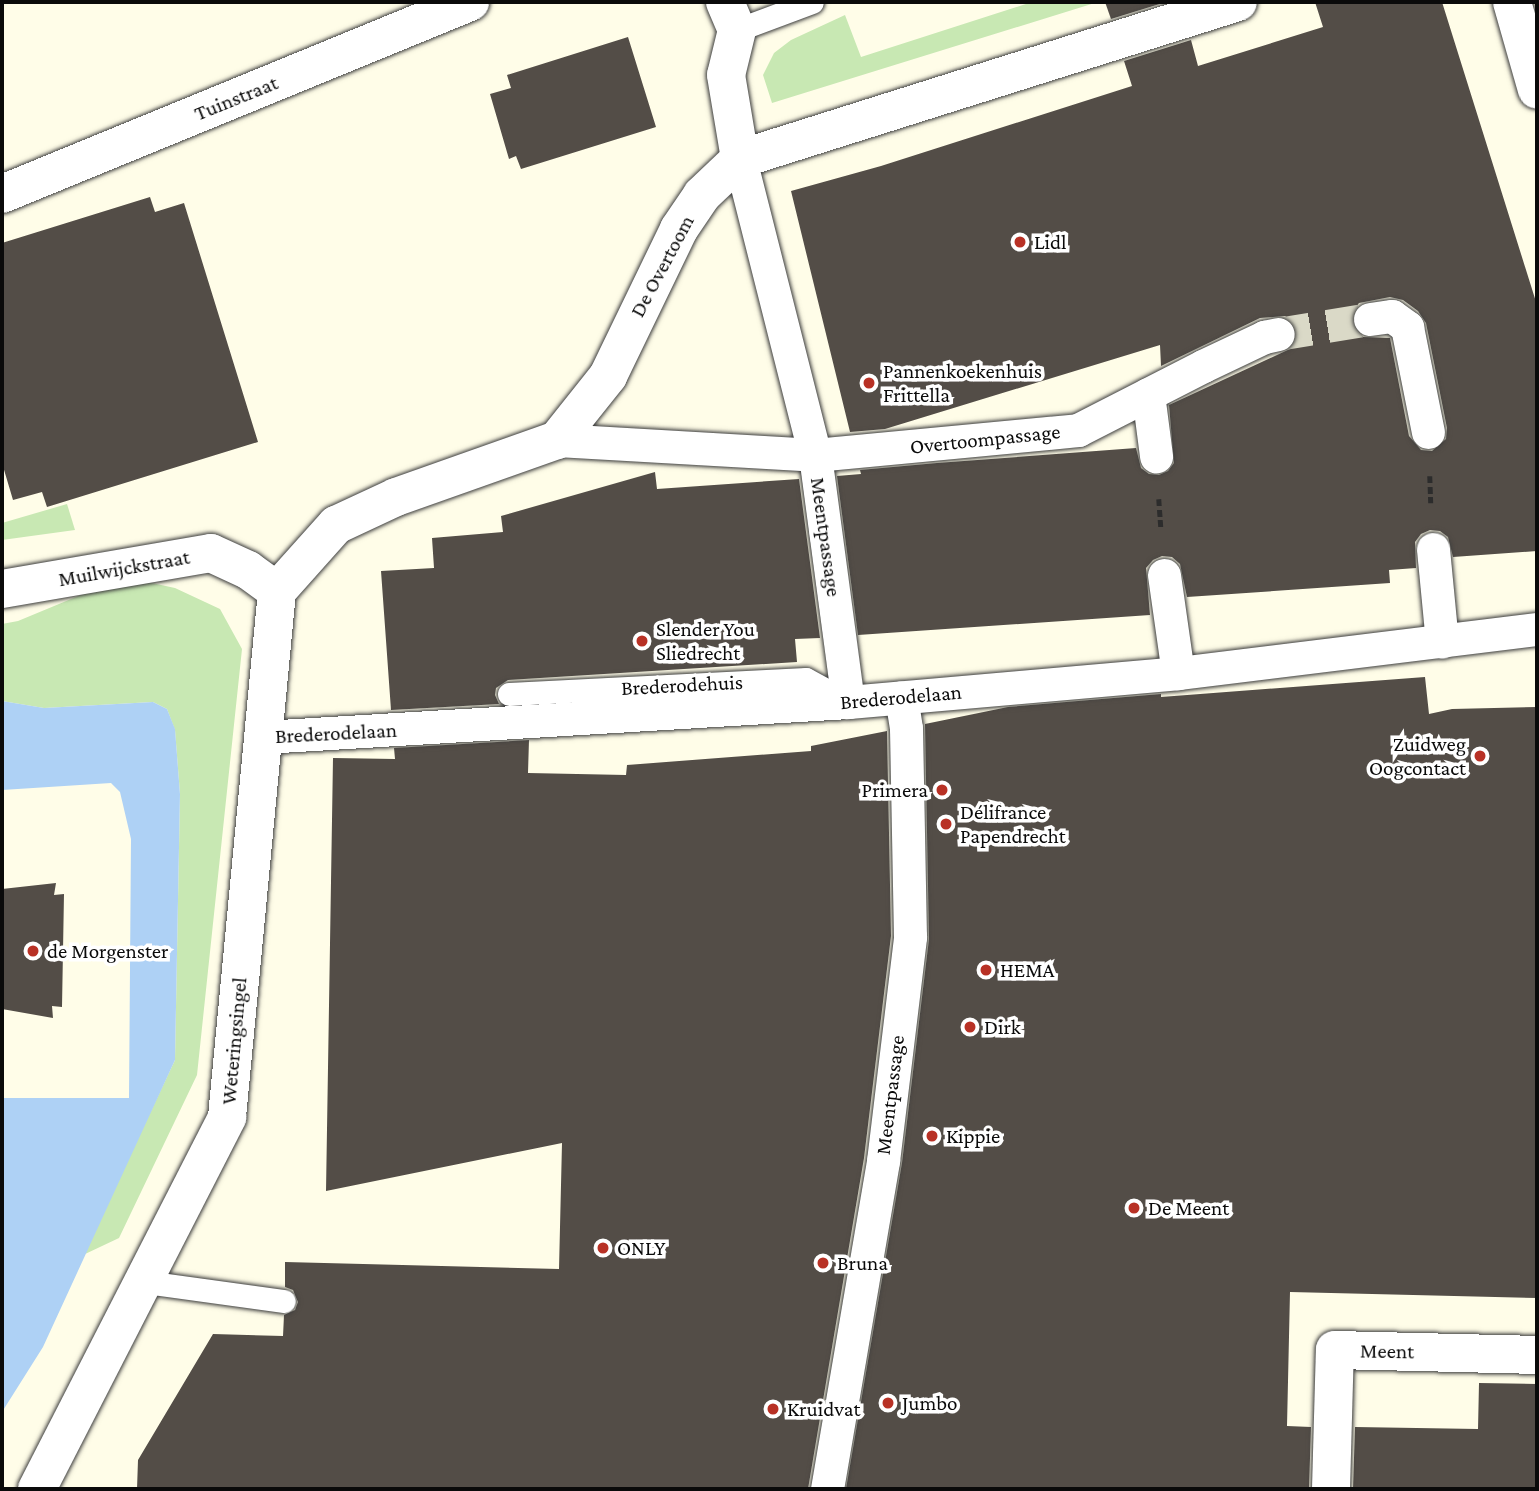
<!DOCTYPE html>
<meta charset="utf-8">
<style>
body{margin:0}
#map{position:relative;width:1539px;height:1491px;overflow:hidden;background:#fffde8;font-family:"Crimson Pro",serif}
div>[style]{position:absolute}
.green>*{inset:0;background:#c8e8b3}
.water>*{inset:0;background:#aed1f5}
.building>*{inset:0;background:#534d47}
.pedestrian-tunnel>*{height:33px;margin-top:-16.5px;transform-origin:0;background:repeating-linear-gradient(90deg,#dad9c7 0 33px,transparent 0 50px)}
.path>*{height:4.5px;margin-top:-2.25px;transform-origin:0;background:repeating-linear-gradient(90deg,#2c2c2c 0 7px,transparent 0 10.5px)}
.roads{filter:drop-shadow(0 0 2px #3d3d3d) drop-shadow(0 0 2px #3d3d3d)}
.service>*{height:23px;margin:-11.5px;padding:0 11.5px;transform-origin:11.5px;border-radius:11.5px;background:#fff}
.pedestrian>*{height:33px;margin:-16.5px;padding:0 16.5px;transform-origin:16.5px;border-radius:16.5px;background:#fff}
.minor>*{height:38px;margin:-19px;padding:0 19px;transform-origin:19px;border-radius:19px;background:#fff}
.dots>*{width:19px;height:19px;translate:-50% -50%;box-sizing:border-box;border:4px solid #fff;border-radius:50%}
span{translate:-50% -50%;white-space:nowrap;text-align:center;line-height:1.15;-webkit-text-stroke:7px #fff;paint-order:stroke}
.street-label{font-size:21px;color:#0a0a0a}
.poi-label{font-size:21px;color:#0a0a0a}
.left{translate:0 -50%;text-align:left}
.right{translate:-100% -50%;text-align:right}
.frame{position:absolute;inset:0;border:4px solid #0a0a0a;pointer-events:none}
</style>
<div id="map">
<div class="green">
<i style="clip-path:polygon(1032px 2px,1098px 2px,772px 103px,763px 75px,774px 53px,791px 40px,845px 15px,861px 57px)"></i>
<i style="clip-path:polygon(67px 504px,75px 530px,2px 540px,2px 523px)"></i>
<i style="clip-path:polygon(124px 577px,175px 588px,220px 609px,242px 649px,197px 1075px,119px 1238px,83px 1255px,175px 1060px,180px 794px,175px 730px,167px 709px,153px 702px,44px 708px,2px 701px,2px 624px,18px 621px)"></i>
</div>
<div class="water">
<i style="clip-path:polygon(2px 701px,44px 708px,153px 702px,167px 709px,175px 729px,180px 794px,175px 1060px,43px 1347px,2px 1412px,2px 1098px,129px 1098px,131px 839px,120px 792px,111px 783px,2px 790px)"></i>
</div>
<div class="building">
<i style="clip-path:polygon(1105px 2px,1166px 2px,1111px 19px)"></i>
<i style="clip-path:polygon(evenodd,1315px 2px,1442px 2px,1537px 305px,1537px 551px,1453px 557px,1448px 537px,1440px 531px,1430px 530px,1421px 534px,1415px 542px,1416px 568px,1389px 570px,1390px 583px,1187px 597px,1180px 564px,1172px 557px,1162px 556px,1153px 560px,1146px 568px,1150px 615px,858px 635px,837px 476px,861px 474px,860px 470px,937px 463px,1136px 448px,1141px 468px,1149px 474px,1159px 475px,1168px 471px,1174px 463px,1169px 405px,1290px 349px,1296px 341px,1297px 331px,1293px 322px,1285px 316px,1260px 318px,1161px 366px,1160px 345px,885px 429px,850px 432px,791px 191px,881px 166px,1132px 86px,1124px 61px,1191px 40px,1198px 66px,1323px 27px,1315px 2px,1390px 297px,1403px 300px,1418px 311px,1426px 323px,1447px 428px,1446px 439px,1432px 451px,1421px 450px,1409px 436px,1390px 338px,1363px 337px,1355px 331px,1351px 322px,1353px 311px,1359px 303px,1390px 297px)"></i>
<i style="clip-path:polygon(628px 37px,656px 127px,521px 169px,516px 156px,509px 159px,490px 94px,511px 88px,507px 75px)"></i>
<i style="clip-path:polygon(150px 197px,155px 212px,184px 203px,258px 442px,47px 507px,42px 492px,13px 500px,2px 463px,2px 243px)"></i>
<i style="clip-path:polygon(655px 472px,657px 489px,799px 479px,820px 638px,795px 639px,797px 662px,508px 680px,496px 688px,495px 695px,499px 704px,391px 710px,381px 571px,434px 568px,432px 538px,503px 532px,501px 516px)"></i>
<i style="clip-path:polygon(1425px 677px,1429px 714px,1452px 709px,1537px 707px,1537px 1298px,1290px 1292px,1287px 1426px,1311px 1427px,1309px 1489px,846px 1489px,902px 1163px,929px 939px,925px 724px,1008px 707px,1161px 694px,1161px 697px)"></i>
<i style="clip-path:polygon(887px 731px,891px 936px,864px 1158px,808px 1489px,137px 1489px,138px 1460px,213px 1334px,283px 1336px,284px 1315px,295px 1310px,298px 1302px,293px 1290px,285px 1287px,285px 1262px,559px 1269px,562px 1143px,326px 1191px,333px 758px,395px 759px,394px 748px,529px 740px,528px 773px,626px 775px,627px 765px,811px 751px,811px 746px)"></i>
<i style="clip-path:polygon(56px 883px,54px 895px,64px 894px,62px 1007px,52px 1006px,53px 1018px,2px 1009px,2px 889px)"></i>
<i style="clip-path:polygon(1479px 1383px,1537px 1384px,1537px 1489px,1353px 1489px,1355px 1427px,1478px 1429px)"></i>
</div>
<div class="pedestrian-tunnel">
<i style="left:1278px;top:334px;width:93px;rotate:-9.3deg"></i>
</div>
<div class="path">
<i style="left:1430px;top:476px;width:27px;rotate:88deg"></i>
<i style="left:1159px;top:499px;width:30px;rotate:86deg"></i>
</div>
<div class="roads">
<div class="service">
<i style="left:737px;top:30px;width:80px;rotate:-20.5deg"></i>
<i style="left:509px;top:694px;width:297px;rotate:-2.9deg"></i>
<i style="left:806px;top:679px;width:48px;rotate:28.7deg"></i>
<i style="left:145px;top:1282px;width:140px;rotate:7.8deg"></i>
</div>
<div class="pedestrian">
<i style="left:740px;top:159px;width:305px;rotate:75.8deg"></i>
<i style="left:815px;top:455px;width:249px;rotate:82.4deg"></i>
<i style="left:1370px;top:319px;width:22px;rotate:-8deg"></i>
<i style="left:1392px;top:316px;width:19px;rotate:36deg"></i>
<i style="left:1407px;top:327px;width:107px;rotate:78.7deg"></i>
<i style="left:1148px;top:394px;width:63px;rotate:82.6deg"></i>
<i style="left:557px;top:440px;width:258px;rotate:3.3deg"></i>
<i style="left:815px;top:455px;width:264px;rotate:-5.4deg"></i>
<i style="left:1078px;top:430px;width:140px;rotate:-27.1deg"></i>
<i style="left:1203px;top:366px;width:68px;rotate:-25.4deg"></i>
<i style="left:1264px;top:337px;width:14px;rotate:-12deg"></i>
<i style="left:1433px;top:549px;width:93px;rotate:84.5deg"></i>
<i style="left:1164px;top:575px;width:99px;rotate:81.9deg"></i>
<i style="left:263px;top:737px;width:586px;rotate:-3.42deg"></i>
<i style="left:848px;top:702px;width:331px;rotate:-5deg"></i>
<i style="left:1178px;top:673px;width:362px;rotate:-7deg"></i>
<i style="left:827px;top:1489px;width:333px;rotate:-80.3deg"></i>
<i style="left:883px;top:1161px;width:226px;rotate:-83.1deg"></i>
<i style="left:910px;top:937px;width:209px;rotate:-91.1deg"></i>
<i style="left:906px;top:728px;width:31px;rotate:-99deg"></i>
</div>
<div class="minor">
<i style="left:725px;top:2px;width:30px;rotate:67deg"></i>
<i style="left:737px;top:30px;width:46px;rotate:103.7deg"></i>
<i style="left:726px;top:75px;width:85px;rotate:80.5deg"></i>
<i style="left:1512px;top:2px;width:91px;rotate:74.1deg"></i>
<i style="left:2px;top:194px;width:506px;rotate:-22.31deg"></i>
<i style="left:2px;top:589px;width:212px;rotate:-9.8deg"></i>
<i style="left:211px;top:553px;width:41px;rotate:24.7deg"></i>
<i style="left:248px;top:570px;width:36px;rotate:36deg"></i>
<i style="left:277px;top:591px;width:89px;rotate:-48.2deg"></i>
<i style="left:336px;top:525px;width:66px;rotate:-25deg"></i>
<i style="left:396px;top:497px;width:171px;rotate:-19.5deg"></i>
<i style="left:557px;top:440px;width:82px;rotate:-51.4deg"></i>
<i style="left:608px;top:376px;width:163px;rotate:-64.2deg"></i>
<i style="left:679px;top:229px;width:41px;rotate:-55.9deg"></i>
<i style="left:702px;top:195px;width:52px;rotate:-43.5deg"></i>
<i style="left:740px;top:159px;width:522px;rotate:-17.5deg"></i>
<i style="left:37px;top:1489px;width:418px;rotate:-62.9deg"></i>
<i style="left:227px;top:1117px;width:528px;rotate:-84.57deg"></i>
<i style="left:1331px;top:1489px;width:139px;rotate:-88.4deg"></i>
<i style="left:1335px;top:1350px;width:202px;rotate:1.4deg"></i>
</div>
</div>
<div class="dots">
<i style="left:1020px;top:242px;background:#b83125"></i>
<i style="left:869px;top:383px;background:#b83125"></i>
<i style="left:642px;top:641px;background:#b83125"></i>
<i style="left:1480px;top:756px;background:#b83125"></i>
<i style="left:942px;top:790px;background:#b83125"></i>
<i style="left:946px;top:824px;background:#b83125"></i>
<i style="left:33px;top:951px;background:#b83125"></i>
<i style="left:986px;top:970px;background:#b83125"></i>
<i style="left:970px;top:1027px;background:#b83125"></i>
<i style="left:932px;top:1136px;background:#b83125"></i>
<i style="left:1134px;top:1208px;background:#b83125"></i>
<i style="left:603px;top:1248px;background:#b83125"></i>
<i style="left:823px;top:1263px;background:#b83125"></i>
<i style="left:888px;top:1403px;background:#b83125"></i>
<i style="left:773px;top:1409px;background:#b83125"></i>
</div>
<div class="street-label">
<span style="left:236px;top:98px;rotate:-22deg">Tuinstraat</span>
<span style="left:662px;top:266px;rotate:-62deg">De Overtoom</span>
<span style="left:985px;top:439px;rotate:-6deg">Overtoompassage</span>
<span style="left:826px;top:537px;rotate:82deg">Meentpassage</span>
<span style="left:124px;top:568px;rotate:-10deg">Muilwijckstraat</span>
<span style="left:682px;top:685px;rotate:-3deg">Brederodehuis</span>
<span style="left:901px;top:697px;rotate:-5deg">Brederodelaan</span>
<span style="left:336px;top:733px;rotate:-3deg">Brederodelaan</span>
<span style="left:234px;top:1041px;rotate:-85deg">Weteringsingel</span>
<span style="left:890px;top:1095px;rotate:-83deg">Meentpassage</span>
<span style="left:1387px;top:1351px;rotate:1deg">Meent</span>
</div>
<div class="poi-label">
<span class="left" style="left:1034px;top:242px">Lidl</span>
<span class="left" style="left:883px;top:383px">Pannenkoekenhuis<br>Frittella</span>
<span class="left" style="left:656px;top:641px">Slender You<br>Sliedrecht</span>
<span class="right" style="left:1466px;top:756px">Zuidweg<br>Oogcontact</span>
<span class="right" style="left:928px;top:790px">Primera</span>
<span class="left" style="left:960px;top:824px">Délifrance<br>Papendrecht</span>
<span class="left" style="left:47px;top:951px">de Morgenster</span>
<span class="left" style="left:1000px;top:970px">HEMA</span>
<span class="left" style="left:984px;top:1027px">Dirk</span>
<span class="left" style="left:946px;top:1136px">Kippie</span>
<span class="left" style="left:1148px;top:1208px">De Meent</span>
<span class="left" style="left:617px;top:1248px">ONLY</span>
<span class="left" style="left:837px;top:1263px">Bruna</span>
<span class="left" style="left:902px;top:1403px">Jumbo</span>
<span class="left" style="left:787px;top:1409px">Kruidvat</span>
</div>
<div class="frame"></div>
</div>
